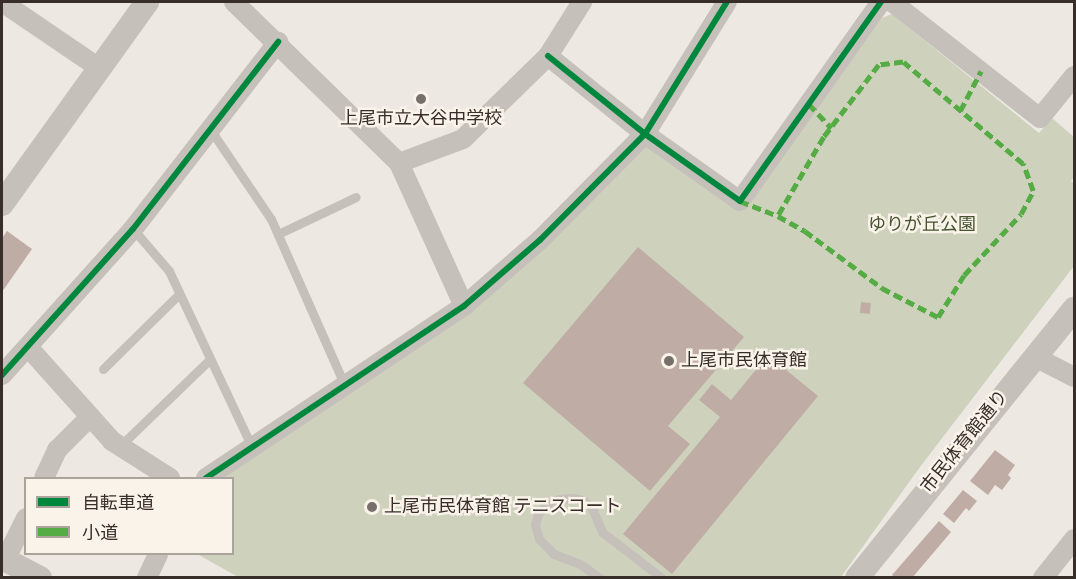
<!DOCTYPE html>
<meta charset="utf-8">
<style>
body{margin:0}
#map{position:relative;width:1076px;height:579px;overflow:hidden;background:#ede8e2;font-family:"Source Sans 3","Noto Sans JP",sans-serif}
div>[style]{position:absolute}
.green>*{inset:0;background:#ced2bd}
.building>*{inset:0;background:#bfada5;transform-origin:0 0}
.service>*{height:9px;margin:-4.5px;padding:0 4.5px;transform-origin:4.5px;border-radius:4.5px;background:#c6c0bb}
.minor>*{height:20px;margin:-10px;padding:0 10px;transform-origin:10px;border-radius:10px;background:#c6c0bb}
.tertiary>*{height:24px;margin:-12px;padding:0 12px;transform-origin:12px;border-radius:12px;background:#c6c0bb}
.quiet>*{height:4.5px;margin-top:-2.25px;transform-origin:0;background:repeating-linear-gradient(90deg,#55ab44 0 9px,transparent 0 13.5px)}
.cycleway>*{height:6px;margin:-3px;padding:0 3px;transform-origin:3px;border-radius:3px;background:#00873e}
.dots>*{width:16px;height:16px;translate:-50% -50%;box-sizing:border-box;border:3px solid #f9f3ea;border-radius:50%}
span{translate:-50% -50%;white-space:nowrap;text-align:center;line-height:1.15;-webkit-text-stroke:5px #f9f3ea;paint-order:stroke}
.poi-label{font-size:18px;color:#372e29}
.left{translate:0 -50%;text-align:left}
.park-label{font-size:18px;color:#45542e}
.street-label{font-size:18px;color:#372e29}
.frame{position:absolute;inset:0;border:3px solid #372e29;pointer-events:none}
.legend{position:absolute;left:24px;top:477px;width:210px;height:78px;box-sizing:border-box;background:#f9f3ea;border:2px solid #aba49d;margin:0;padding:8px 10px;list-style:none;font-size:18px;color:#372e29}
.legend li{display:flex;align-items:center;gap:12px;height:30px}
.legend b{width:30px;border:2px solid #aba49d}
</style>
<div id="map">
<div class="green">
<i style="clip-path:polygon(892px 14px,1039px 133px,1052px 118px,1074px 137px,1074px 177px,1071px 181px,1074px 184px,1074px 266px,920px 467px,841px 577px,240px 578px,197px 554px,232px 554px,232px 478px,224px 478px,475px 307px,644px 145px,744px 210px,882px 18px)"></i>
</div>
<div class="building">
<i style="clip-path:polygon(7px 231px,32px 249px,2px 292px,2px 238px)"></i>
<i style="clip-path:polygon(638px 247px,744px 337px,668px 426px,690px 444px,650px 491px,523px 383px)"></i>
<i style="left:861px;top:302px;width:10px;height:11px;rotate:6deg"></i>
<i style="clip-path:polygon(768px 355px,818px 396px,672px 574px,623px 534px,720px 417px,699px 400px,712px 384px,731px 400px)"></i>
<i style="clip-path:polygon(995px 450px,1015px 465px,1008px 475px,1011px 478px,1002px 490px,995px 485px,988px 495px,970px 481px)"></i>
<i style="clip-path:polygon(963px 490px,977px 501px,969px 511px,966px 508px,954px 523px,943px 514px)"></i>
<i style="clip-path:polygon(939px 521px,951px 532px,912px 578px,895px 578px,892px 575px)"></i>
</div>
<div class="service">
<i style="left:210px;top:129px;width:109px;rotate:55.9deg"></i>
<i style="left:271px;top:219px;width:180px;rotate:66.1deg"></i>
<i style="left:133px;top:229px;width:55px;rotate:49.4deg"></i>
<i style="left:169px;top:271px;width:195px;rotate:64.8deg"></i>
<i style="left:278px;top:234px;width:86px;rotate:-25.4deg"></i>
<i style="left:103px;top:369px;width:107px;rotate:-44.6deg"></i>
<i style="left:120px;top:446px;width:125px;rotate:-44deg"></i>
<i style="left:600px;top:578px;width:24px;rotate:-145deg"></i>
<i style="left:580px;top:564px;width:28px;rotate:-159deg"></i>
<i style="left:554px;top:554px;width:21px;rotate:-135deg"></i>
<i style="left:539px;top:539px;width:15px;rotate:-106deg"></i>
<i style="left:535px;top:525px;width:11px;rotate:-75deg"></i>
<i style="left:538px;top:514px;width:13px;rotate:-48deg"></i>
<i style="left:547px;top:504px;width:13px;rotate:-23deg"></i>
<i style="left:559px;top:499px;width:14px;rotate:-4deg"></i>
<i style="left:573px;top:498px;width:10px;rotate:11deg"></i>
<i style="left:583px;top:500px;width:12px;rotate:42deg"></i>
<i style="left:592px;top:508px;width:26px;rotate:67deg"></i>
<i style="left:602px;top:532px;width:76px;rotate:37.5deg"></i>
</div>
<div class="minor">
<i style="left:2px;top:2px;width:117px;rotate:34.2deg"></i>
<i style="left:234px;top:2px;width:231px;rotate:44.3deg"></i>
<i style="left:399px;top:163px;width:157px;rotate:65.6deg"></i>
<i style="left:892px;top:2px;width:188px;rotate:38.1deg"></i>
<i style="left:1040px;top:118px;width:54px;rotate:-51deg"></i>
<i style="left:548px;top:56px;width:124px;rotate:38.8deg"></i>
<i style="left:645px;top:134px;width:116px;rotate:35.2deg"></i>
<i style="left:740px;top:201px;width:244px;rotate:-54.7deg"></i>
<i style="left:399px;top:163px;width:68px;rotate:-20.6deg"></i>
<i style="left:463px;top:139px;width:119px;rotate:-44.3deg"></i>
<i style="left:548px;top:56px;width:64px;rotate:-57.8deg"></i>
<i style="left:28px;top:347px;width:126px;rotate:48.2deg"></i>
<i style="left:112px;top:441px;width:69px;rotate:32.5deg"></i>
<i style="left:1035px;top:357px;width:44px;rotate:27.1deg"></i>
<i style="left:2px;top:375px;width:196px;rotate:-48.1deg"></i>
<i style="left:133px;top:229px;width:237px;rotate:-52.2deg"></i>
<i style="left:44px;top:478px;width:31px;rotate:-65deg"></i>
<i style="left:57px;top:450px;width:47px;rotate:-45deg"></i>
<i style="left:206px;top:478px;width:310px;rotate:-33.7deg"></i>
<i style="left:464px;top:306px;width:101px;rotate:-41deg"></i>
<i style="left:540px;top:240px;width:149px;rotate:-45.3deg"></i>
<i style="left:645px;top:134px;width:155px;rotate:-58.2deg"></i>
<i style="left:5px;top:560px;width:47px;rotate:-63.4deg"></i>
<i style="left:147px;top:578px;width:26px;rotate:-65deg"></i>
<i style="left:1043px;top:578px;width:50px;rotate:-51.5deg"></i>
</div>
<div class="tertiary">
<i style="left:2px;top:204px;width:249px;rotate:-54.3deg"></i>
<i style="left:2px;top:558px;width:43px;rotate:27.8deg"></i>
<i style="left:857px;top:578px;width:346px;rotate:-51.1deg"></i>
</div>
<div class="quiet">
<i style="left:809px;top:104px;width:33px;rotate:47deg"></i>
<i style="left:960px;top:111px;width:45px;rotate:-62.3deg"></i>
<i style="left:740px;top:201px;width:41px;rotate:21.5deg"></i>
<i style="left:778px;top:216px;width:31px;rotate:29deg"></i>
<i style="left:805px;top:231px;width:96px;rotate:36.5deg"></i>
<i style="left:882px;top:288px;width:63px;rotate:27.4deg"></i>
<i style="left:938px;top:317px;width:49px;rotate:-58.2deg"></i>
<i style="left:964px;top:275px;width:83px;rotate:-46.9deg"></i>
<i style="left:1021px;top:214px;width:26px;rotate:-62deg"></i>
<i style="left:1033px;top:191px;width:29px;rotate:-110deg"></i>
<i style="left:1023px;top:164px;width:157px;rotate:-139.6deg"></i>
<i style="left:903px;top:62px;width:24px;rotate:173deg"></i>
<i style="left:879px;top:65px;width:91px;rotate:127.4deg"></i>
<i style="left:824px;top:137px;width:91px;rotate:120.2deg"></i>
</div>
<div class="cycleway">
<i style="left:548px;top:56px;width:124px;rotate:38.8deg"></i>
<i style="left:645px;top:134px;width:116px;rotate:35.2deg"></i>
<i style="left:740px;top:201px;width:244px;rotate:-54.7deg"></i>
<i style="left:2px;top:375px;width:196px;rotate:-48.1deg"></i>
<i style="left:133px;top:229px;width:237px;rotate:-52.2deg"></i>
<i style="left:206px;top:478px;width:310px;rotate:-33.7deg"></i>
<i style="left:464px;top:306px;width:101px;rotate:-41deg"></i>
<i style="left:540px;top:240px;width:149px;rotate:-45.3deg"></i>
<i style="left:645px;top:134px;width:155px;rotate:-58.2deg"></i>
</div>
<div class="dots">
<i style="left:421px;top:99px;background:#776f6a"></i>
<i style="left:669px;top:361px;background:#776f6a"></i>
<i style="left:372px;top:507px;background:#776f6a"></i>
</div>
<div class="poi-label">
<span style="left:421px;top:119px">上尾市立大谷中学校</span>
<span class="left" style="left:681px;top:361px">上尾市民体育館</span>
<span class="left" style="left:384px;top:507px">上尾市民体育館 テニスコート</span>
</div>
<div class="park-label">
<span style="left:922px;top:225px">ゆりが丘公園</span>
</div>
<div class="street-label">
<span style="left:965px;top:442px;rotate:-51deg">市民体育館通り</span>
</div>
<div class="frame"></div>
<ul class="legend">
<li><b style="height:8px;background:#00873e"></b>自転車道</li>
<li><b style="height:8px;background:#55ab44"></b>小道</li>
</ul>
</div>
